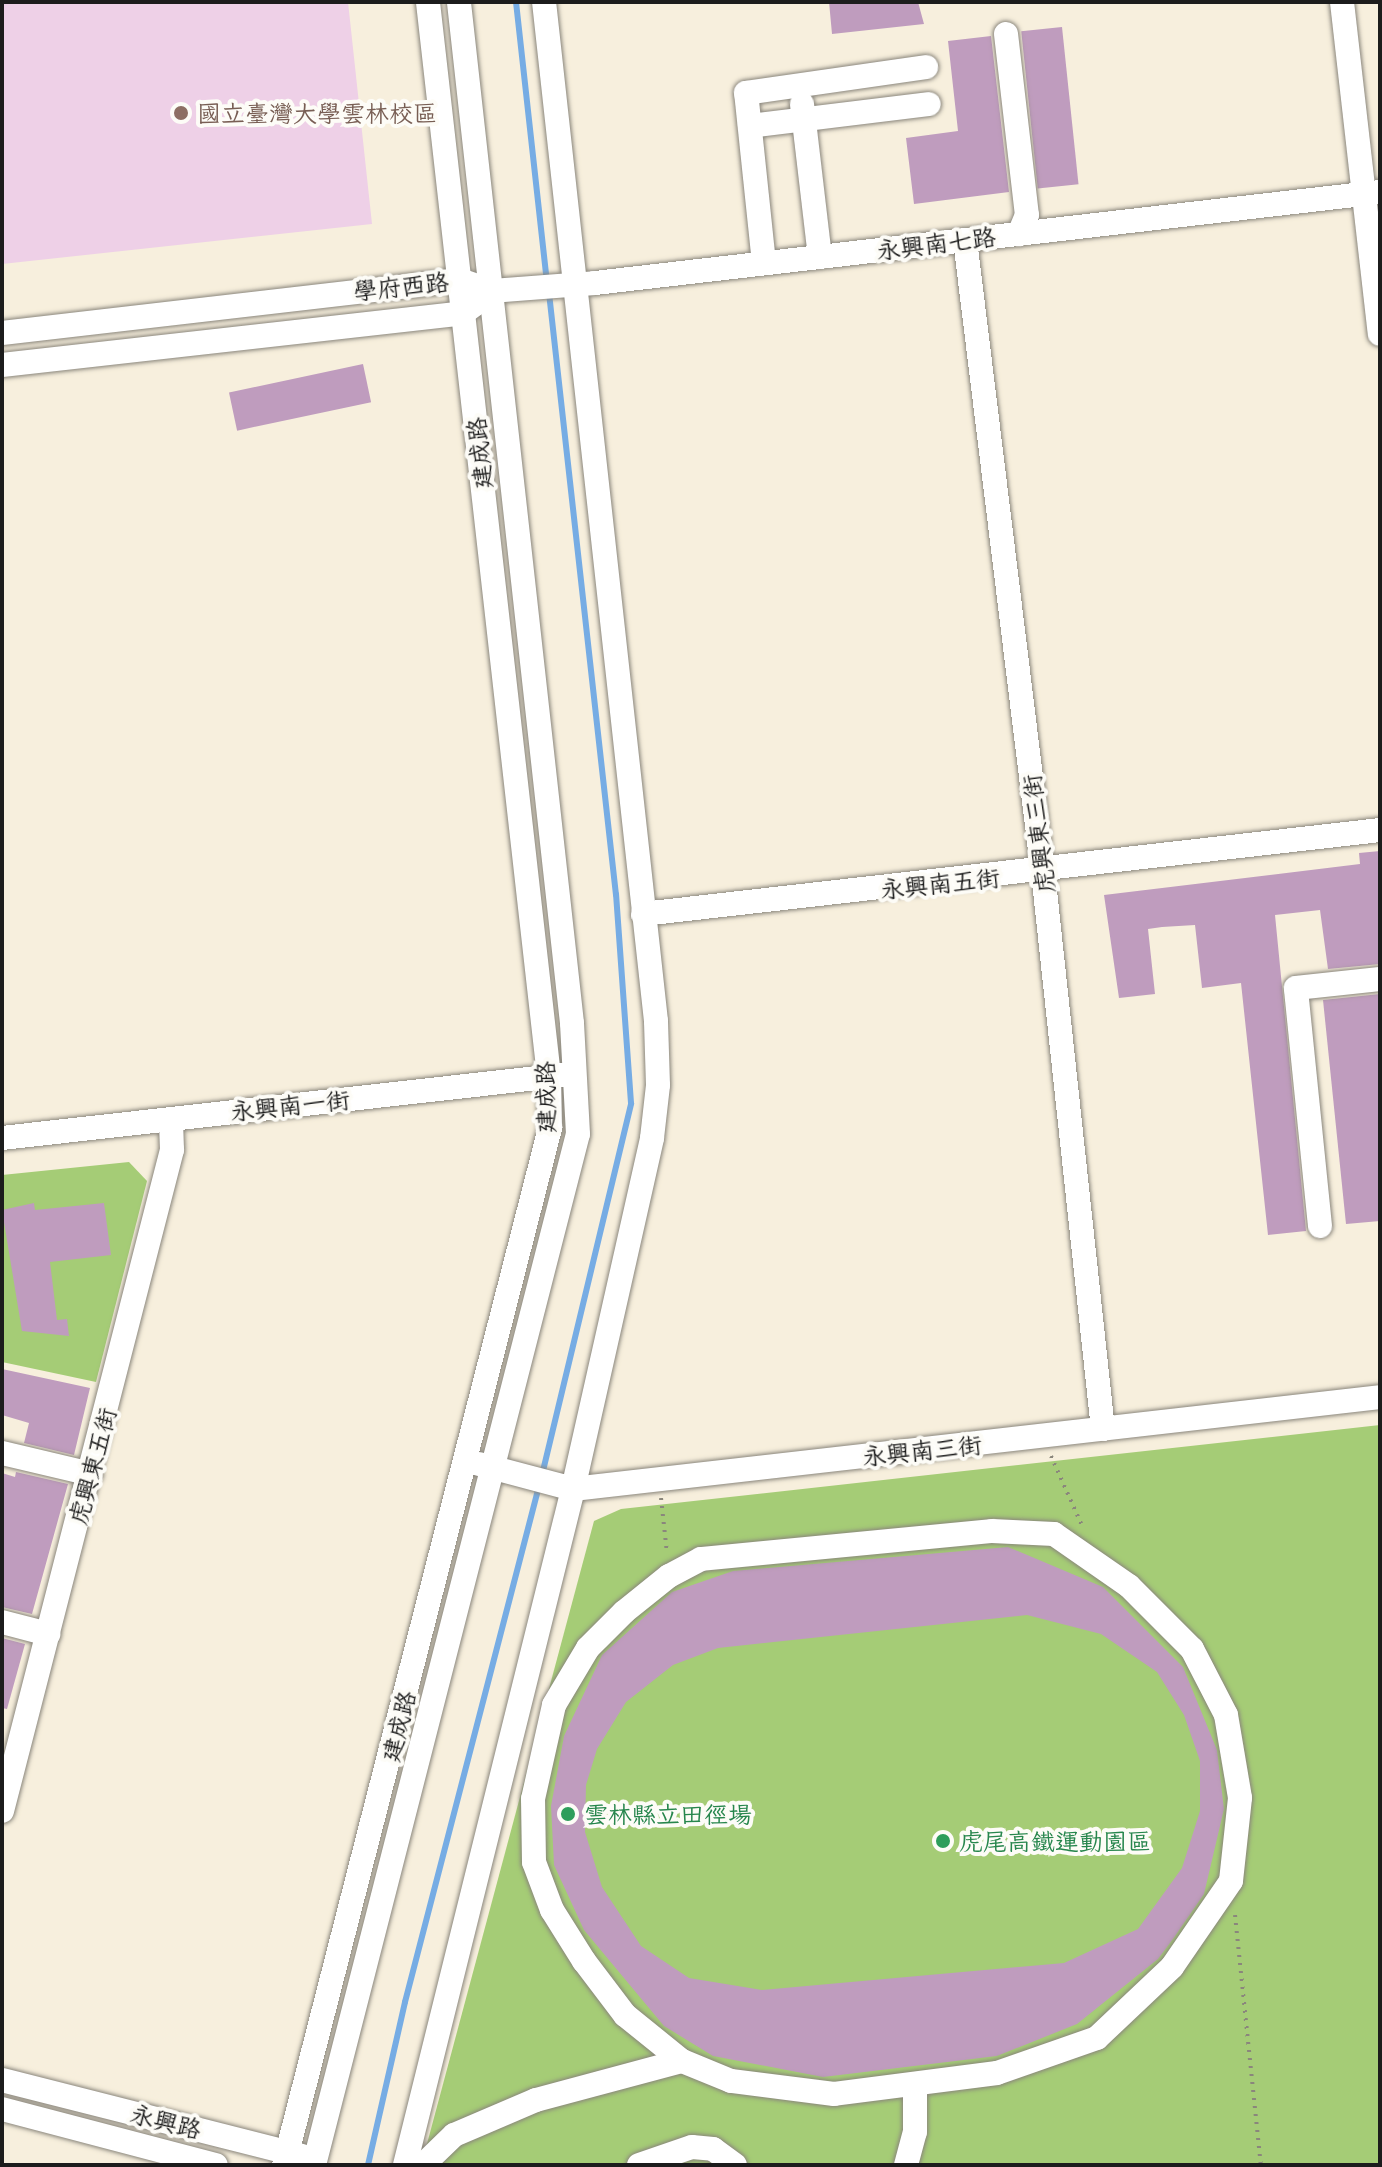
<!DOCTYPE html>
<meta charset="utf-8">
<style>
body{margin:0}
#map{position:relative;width:1382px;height:2167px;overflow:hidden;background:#f7efdd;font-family:"Playpen Sans","LXGW WenKai TC",sans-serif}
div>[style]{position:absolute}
.built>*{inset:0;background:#eed0e7}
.green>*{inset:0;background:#a5cc76}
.stream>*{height:6px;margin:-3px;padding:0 3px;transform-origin:3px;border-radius:3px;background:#76ace4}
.building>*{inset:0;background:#bf9cbe;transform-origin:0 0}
.path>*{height:4px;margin-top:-2px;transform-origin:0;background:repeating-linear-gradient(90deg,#8a867c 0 2px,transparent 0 8px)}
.roads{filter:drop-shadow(0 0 2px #8a867c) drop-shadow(0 0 2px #8a867c)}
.minor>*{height:24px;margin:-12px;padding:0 12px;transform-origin:12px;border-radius:12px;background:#fff}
.dots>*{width:22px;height:22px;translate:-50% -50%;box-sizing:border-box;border:4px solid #fdfcf7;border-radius:50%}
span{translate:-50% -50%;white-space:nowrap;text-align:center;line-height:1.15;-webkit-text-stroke:8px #fdfcf7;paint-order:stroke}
.education-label{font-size:24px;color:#785e54}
.left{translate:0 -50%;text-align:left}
.street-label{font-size:24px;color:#1c1c1c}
.leisure-label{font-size:24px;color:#27864d}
.frame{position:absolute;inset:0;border:4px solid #1c1c1c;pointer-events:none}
</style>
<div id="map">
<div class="built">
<i style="clip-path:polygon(2px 2px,348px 2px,372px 224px,2px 264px)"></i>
</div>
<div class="green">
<i style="clip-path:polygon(129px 1162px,147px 1181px,96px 1382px,2px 1362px,2px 1175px)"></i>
<i style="clip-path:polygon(1380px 1425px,1380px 2165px,427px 2165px,424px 2155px,594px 1521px,621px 1509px)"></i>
</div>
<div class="stream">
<i style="left:516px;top:2px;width:282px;rotate:83.7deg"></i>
<i style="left:542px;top:1475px;width:382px;rotate:-76.5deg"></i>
<i style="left:631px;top:1103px;width:209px;rotate:-94.1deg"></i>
<i style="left:616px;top:895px;width:606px;rotate:-96.35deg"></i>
<i style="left:368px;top:2165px;width:167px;rotate:-77.2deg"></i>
<i style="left:405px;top:2002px;width:533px;rotate:-75.44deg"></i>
</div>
<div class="building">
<i style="clip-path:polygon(829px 2px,918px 2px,924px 24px,832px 34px)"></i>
<i style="left:1062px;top:27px;width:158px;height:41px;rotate:84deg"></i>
<i style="clip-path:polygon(991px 36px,1009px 192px,914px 204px,906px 138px,958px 131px,948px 41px)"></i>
<i style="left:363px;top:364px;width:39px;height:137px;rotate:78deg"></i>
<i style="clip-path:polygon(1380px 851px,1380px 964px,1328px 969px,1320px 910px,1275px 915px,1306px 1231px,1268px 1235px,1241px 983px,1202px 988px,1195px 925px,1162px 927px,1148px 929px,1155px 994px,1119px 998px,1104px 895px,1360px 864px,1359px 853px)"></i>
<i style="clip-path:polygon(1380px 994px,1380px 1221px,1346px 1224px,1323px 1000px)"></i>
<i style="clip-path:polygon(34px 1203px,35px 1210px,104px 1203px,111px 1255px,50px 1262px,57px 1320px,67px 1319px,69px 1336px,22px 1331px,2px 1210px)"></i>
<i style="clip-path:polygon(2px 1369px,90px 1388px,74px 1455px,24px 1443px,29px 1423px,2px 1415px)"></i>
<i style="clip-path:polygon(16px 1472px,68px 1484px,32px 1614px,2px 1607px,2px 1473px,15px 1477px)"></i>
<i style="clip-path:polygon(evenodd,1008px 1547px,1103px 1587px,1183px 1667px,1217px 1750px,1224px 1809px,1204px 1894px,1173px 1939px,1158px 1959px,1077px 2024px,997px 2056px,823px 2077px,713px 2056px,664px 2026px,584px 1930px,554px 1865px,551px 1806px,564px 1736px,602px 1655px,672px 1592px,733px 1571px,1008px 1547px,1027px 1615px,1101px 1634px,1157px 1672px,1184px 1715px,1200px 1761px,1200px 1811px,1182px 1868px,1138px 1929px,1064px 1963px,762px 1990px,689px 1978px,641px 1946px,602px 1887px,585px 1832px,586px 1785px,597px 1749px,626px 1702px,673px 1665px,718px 1648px,1027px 1615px)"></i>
<i style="clip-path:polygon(2px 1638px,25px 1644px,7px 1709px,2px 1708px)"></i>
</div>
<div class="path">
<i style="left:1051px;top:1456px;width:79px;rotate:66deg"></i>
<i style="left:661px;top:1498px;width:55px;rotate:83.8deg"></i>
<i style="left:1235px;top:1915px;width:251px;rotate:84.1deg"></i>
</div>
<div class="roads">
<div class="minor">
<i style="left:1342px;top:2px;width:334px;rotate:83.5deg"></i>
<i style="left:1006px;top:34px;width:182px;rotate:83.4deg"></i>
<i style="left:1027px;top:215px;width:21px;rotate:113deg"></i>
<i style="left:802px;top:104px;width:154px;rotate:83.3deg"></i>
<i style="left:750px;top:126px;width:180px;rotate:-7deg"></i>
<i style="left:965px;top:240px;width:656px;rotate:82.99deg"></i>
<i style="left:1045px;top:891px;width:541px;rotate:83.85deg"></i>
<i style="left:764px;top:263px;width:171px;rotate:-96deg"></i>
<i style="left:746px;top:93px;width:182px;rotate:-8.2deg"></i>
<i style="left:2px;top:333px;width:461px;rotate:-6.6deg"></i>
<i style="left:460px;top:280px;width:34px;rotate:19deg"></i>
<i style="left:492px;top:291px;width:103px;rotate:-4.4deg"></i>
<i style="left:595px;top:283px;width:790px;rotate:-6.61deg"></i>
<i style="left:2px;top:365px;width:464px;rotate:-6.4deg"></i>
<i style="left:463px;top:313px;width:14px;rotate:-36deg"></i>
<i style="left:643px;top:914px;width:742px;rotate:-6.5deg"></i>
<i style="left:2px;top:1138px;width:566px;rotate:-6.4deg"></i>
<i style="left:1320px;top:1226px;width:239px;rotate:-95.8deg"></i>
<i style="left:1296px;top:988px;width:84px;rotate:-6.1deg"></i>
<i style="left:2px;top:1453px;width:91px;rotate:13.3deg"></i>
<i style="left:479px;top:1464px;width:97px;rotate:14.9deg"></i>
<i style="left:573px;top:1489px;width:812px;rotate:-6.5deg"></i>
<i style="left:992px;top:1531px;width:62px;rotate:2.8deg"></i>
<i style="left:1054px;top:1534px;width:91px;rotate:34.7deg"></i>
<i style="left:1129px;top:1586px;width:89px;rotate:45deg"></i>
<i style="left:1192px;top:1649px;width:74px;rotate:62.7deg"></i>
<i style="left:1226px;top:1715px;width:84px;rotate:80.4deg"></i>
<i style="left:1240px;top:1798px;width:83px;rotate:96.2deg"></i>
<i style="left:1231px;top:1881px;width:104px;rotate:124.5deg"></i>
<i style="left:1172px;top:1967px;width:103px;rotate:136.6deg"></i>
<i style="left:1097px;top:2038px;width:106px;rotate:160.7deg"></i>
<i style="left:997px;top:2073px;width:164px;rotate:172.7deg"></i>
<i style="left:834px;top:2094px;width:104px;rotate:-172.8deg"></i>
<i style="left:731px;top:2081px;width:53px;rotate:-157.8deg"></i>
<i style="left:682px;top:2061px;width:73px;rotate:-141.1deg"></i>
<i style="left:625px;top:2015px;width:68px;rotate:-127.2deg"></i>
<i style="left:584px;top:1961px;width:60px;rotate:-122.1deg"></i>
<i style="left:552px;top:1910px;width:51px;rotate:-110.6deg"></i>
<i style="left:534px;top:1862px;width:63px;rotate:-90.9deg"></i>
<i style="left:533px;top:1799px;width:96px;rotate:-77.4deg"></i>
<i style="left:554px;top:1705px;width:66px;rotate:-59.2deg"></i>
<i style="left:588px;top:1648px;width:51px;rotate:-45deg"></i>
<i style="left:624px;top:1612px;width:58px;rotate:-38.7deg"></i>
<i style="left:669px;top:1576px;width:36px;rotate:-28deg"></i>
<i style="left:701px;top:1559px;width:292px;rotate:-5.5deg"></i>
<i style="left:2px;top:1622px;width:48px;rotate:14.6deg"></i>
<i style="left:2px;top:1811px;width:683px;rotate:-75.58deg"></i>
<i style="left:172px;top:1150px;width:31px;rotate:-92deg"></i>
<i style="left:2px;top:2080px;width:309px;rotate:14.2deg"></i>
<i style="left:2px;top:2109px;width:221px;rotate:14.7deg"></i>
<i style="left:284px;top:2165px;width:1071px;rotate:-75.61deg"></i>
<i style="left:550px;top:1128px;width:52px;rotate:-91.1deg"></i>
<i style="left:549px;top:1076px;width:1081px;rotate:-96.43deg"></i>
<i style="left:314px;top:2165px;width:1064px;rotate:-75.64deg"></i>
<i style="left:578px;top:1134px;width:111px;rotate:-93.1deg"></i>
<i style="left:572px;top:1023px;width:1027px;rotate:-96.32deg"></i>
<i style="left:405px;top:2165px;width:697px;rotate:-76.04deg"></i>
<i style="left:573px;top:1489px;width:360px;rotate:-77.3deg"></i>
<i style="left:652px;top:1138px;width:53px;rotate:-83.5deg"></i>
<i style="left:658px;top:1085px;width:64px;rotate:-91.8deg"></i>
<i style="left:656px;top:1021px;width:1025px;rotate:-96.27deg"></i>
<i style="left:423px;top:2165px;width:43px;rotate:-44.1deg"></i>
<i style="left:454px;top:2135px;width:89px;rotate:-23.1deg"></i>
<i style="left:536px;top:2100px;width:151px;rotate:-15deg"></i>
<i style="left:639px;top:2165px;width:56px;rotate:-18.8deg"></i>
<i style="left:692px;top:2147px;width:21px;rotate:5deg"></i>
<i style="left:713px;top:2149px;width:27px;rotate:36deg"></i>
<i style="left:906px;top:2165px;width:34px;rotate:-75deg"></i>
<i style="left:915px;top:2132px;width:47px;rotate:-90deg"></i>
</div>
</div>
<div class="dots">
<i style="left:181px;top:113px;background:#8d6e63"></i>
<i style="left:568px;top:1814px;background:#2e9e5b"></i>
<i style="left:943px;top:1841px;background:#2e9e5b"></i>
</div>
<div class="education-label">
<span class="left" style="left:197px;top:113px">國立臺灣大學雲林校區</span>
</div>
<div class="street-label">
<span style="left:936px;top:243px;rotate:-7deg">永興南七路</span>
<span style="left:401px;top:286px;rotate:-6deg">學府西路</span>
<span style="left:479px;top:453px;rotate:-96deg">建成路</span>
<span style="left:1038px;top:834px;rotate:-97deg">虎興東三街</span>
<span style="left:940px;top:883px;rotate:-6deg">永興南五街</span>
<span style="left:545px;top:1097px;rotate:-91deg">建成路</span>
<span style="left:290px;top:1105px;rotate:-6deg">永興南一街</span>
<span style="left:922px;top:1450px;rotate:-6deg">永興南三街</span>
<span style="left:92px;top:1466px;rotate:-75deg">虎興東五街</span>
<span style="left:398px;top:1726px;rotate:-76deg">建成路</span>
<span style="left:166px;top:2121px;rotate:14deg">永興路</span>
</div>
<div class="leisure-label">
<span class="left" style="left:584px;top:1814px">雲林縣立田徑場</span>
<span class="left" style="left:959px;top:1841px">虎尾高鐵運動園區</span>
</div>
<div class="frame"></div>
</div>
